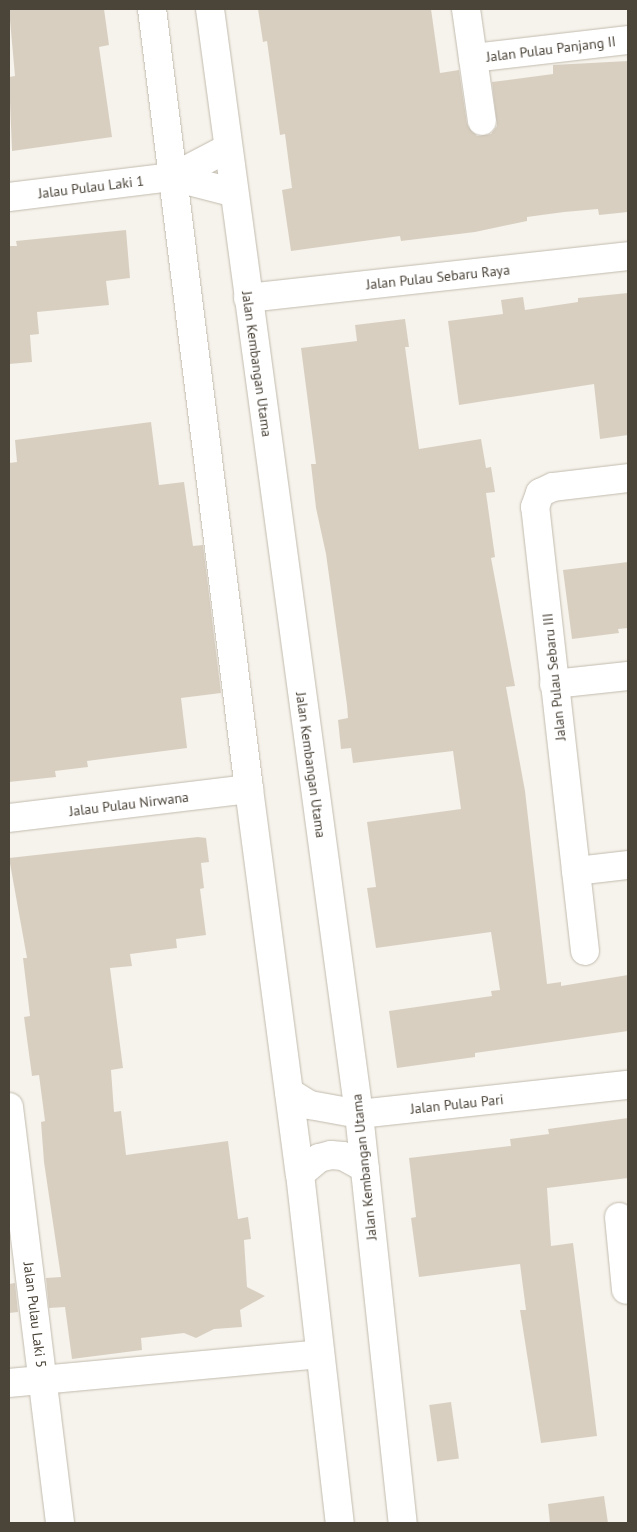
<!DOCTYPE html>
<style>
body{margin:0}
#map{position:relative;width:637px;height:1532px;overflow:hidden;background:#f6f3ec;font-family:"PT Sans",sans-serif}
div>[style]{position:absolute}
.building>*{inset:0;background:#d8cfc1;transform-origin:0 0}
.roads{filter:drop-shadow(0 0 1px #c2bbae) drop-shadow(0 0 1px #c2bbae)}
.minor>*{height:28px;margin:-14px;padding:0 14px;transform-origin:14px;border-radius:14px;background:#fff}
span{translate:-50% -50%;white-space:nowrap;text-align:center;line-height:1.15;-webkit-text-stroke:4.5px #fff;paint-order:stroke}
.street-label{font-size:14px;color:#4b4439}
.frame{position:absolute;inset:0;border:10px solid #4b4439;pointer-events:none}
</style>
<div id="map">
<div class="building">
<i style="clip-path:polygon(9px 9px,104px 9px,109px 45px,99px 47px,112px 137px,12px 151px,9px 77px,15px 76px)"></i>
<i style="clip-path:polygon(258px 9px,431px 9px,440px 73px,459px 70px,467px 124px,477px 136px,491px 134px,497px 126px,492px 82px,553px 74px,553px 65px,628px 61px,628px 212px,599px 215px,598px 209px,564px 212px,527px 217px,527px 221px,475px 232px,401px 241px,400px 236px,291px 251px,282px 190px,292px 188px,285px 134px,280px 135px,267px 41px,263px 42px)"></i>
<i style="clip-path:polygon(126px 230px,130px 278px,106px 281px,109px 305px,37px 312px,39px 334px,30px 335px,32px 362px,9px 364px,9px 246px,17px 246px,16px 241px)"></i>
<i style="clip-path:polygon(628px 293px,628px 435px,600px 439px,594px 384px,459px 405px,448px 321px,503px 314px,501px 300px,523px 297px,525px 310px,578px 302px,578px 298px)"></i>
<i style="clip-path:polygon(405px 319px,409px 347px,405px 347px,419px 449px,481px 439px,486px 468px,491px 467px,495px 492px,486px 493px,495px 557px,491px 558px,515px 686px,506px 687px,525px 791px,547px 984px,561px 982px,561px 986px,628px 975px,628px 1031px,475px 1053px,475px 1057px,397px 1068px,389px 1011px,492px 996px,491px 991px,500px 990px,491px 932px,376px 948px,367px 888px,376px 887px,367px 822px,461px 809px,453px 751px,353px 763px,351px 748px,341px 749px,338px 720px,348px 718px,347px 705px,326px 554px,316px 508px,311px 464px,316px 464px,301px 348px,357px 341px,355px 325px)"></i>
<i style="clip-path:polygon(151px 422px,159px 485px,184px 482px,193px 546px,203px 545px,221px 693px,181px 698px,187px 748px,87px 761px,88px 767px,55px 771px,56px 777px,9px 782px,9px 463px,17px 462px,15px 440px)"></i>
<i style="clip-path:polygon(628px 562px,628px 628px,618px 629px,619px 633px,572px 639px,563px 570px)"></i>
<i style="clip-path:polygon(198px 837px,206px 838px,209px 862px,201px 863px,204px 888px,200px 889px,206px 935px,176px 939px,177px 948px,130px 954px,132px 966px,110px 968px,123px 1068px,111px 1070px,114px 1112px,121px 1111px,126px 1155px,228px 1141px,238px 1219px,248px 1217px,251px 1239px,244px 1240px,247px 1287px,265px 1296px,240px 1310px,242px 1327px,214px 1329px,196px 1338px,184px 1333px,141px 1338px,142px 1350px,72px 1359px,65px 1307px,49px 1308px,46px 1278px,61px 1277px,44px 1162px,41px 1122px,45px 1121px,39px 1075px,32px 1076px,24px 1017px,30px 1016px,23px 958px,27px 958px,9px 858px)"></i>
<i style="clip-path:polygon(628px 1118px,628px 1178px,547px 1188px,551px 1246px,573px 1243px,597px 1436px,541px 1443px,520px 1310px,526px 1310px,520px 1264px,419px 1277px,411px 1218px,416px 1217px,409px 1158px,511px 1146px,510px 1139px,549px 1134px,548px 1129px)"></i>
<i style="clip-path:polygon(15px 1283px,18px 1312px,9px 1313px,9px 1284px)"></i>
<i style="left:451px;top:1402px;width:57px;height:22px;rotate:82deg"></i>
<i style="clip-path:polygon(604px 1496px,608px 1523px,550px 1523px,548px 1504px)"></i>
</div>
<div class="roads">
<div class="minor">
<i style="left:152px;top:9px;width:786px;rotate:82.91deg"></i>
<i style="left:249px;top:789px;width:388px;rotate:82.5deg"></i>
<i style="left:300px;top:1174px;width:351px;rotate:83.5deg"></i>
<i style="left:210px;top:9px;width:1115px;rotate:82.32deg"></i>
<i style="left:359px;top:1114px;width:411px;rotate:83.9deg"></i>
<i style="left:466px;top:9px;width:113px;rotate:81.9deg"></i>
<i style="left:473px;top:58px;width:156px;rotate:-6.6deg"></i>
<i style="left:173px;top:177px;width:61px;rotate:14.3deg"></i>
<i style="left:9px;top:197px;width:165px;rotate:-7deg"></i>
<i style="left:173px;top:177px;width:60px;rotate:-27.8deg"></i>
<i style="left:248px;top:298px;width:382px;rotate:-6.3deg"></i>
<i style="left:554px;top:684px;width:74px;rotate:-6.2deg"></i>
<i style="left:9px;top:818px;width:242px;rotate:-6.9deg"></i>
<i style="left:576px;top:871px;width:52px;rotate:-6.6deg"></i>
<i style="left:585px;top:951px;width:447px;rotate:-96.4deg"></i>
<i style="left:535px;top:507px;width:15px;rotate:-70deg"></i>
<i style="left:540px;top:493px;width:14px;rotate:-25deg"></i>
<i style="left:553px;top:487px;width:76px;rotate:-6.8deg"></i>
<i style="left:289px;top:1092px;width:25px;rotate:32deg"></i>
<i style="left:310px;top:1105px;width:50px;rotate:10.4deg"></i>
<i style="left:359px;top:1114px;width:271px;rotate:-6.2deg"></i>
<i style="left:9px;top:1107px;width:419px;rotate:83deg"></i>
<i style="left:300px;top:1174px;width:25px;rotate:-40deg"></i>
<i style="left:319px;top:1158px;width:12px;rotate:-14deg"></i>
<i style="left:331px;top:1155px;width:12px;rotate:5deg"></i>
<i style="left:343px;top:1156px;width:25px;rotate:29deg"></i>
<i style="left:619px;top:1217px;width:73px;rotate:84.5deg"></i>
<i style="left:9px;top:1383px;width:312px;rotate:-5.3deg"></i>
</div>
</div>
<div class="street-label">
<span style="left:551px;top:49px;rotate:-7deg">Jalan Pulau Panjang II</span>
<span style="left:91px;top:187px;rotate:-7deg">Jalau Pulau Laki 1</span>
<span style="left:438px;top:277px;rotate:-6deg">Jalan Pulau Sebaru Raya</span>
<span style="left:257px;top:364px;rotate:82deg">Jalan Kembangan Utama</span>
<span style="left:554px;top:677px;rotate:-96deg">Jalan Pulau Sebaru III</span>
<span style="left:311px;top:765px;rotate:82deg">Jalan Kembangan Utama</span>
<span style="left:129px;top:804px;rotate:-7deg">Jalau Pulau Nirwana</span>
<span style="left:457px;top:1104px;rotate:-6deg">Jalan Pulau Pari</span>
<span style="left:364px;top:1167px;rotate:-96deg">Jalan Kembangan Utama</span>
<span style="left:35px;top:1315px;rotate:83deg">Jalan Pulau Laki 5</span>
</div>
<div class="frame"></div>
</div>
